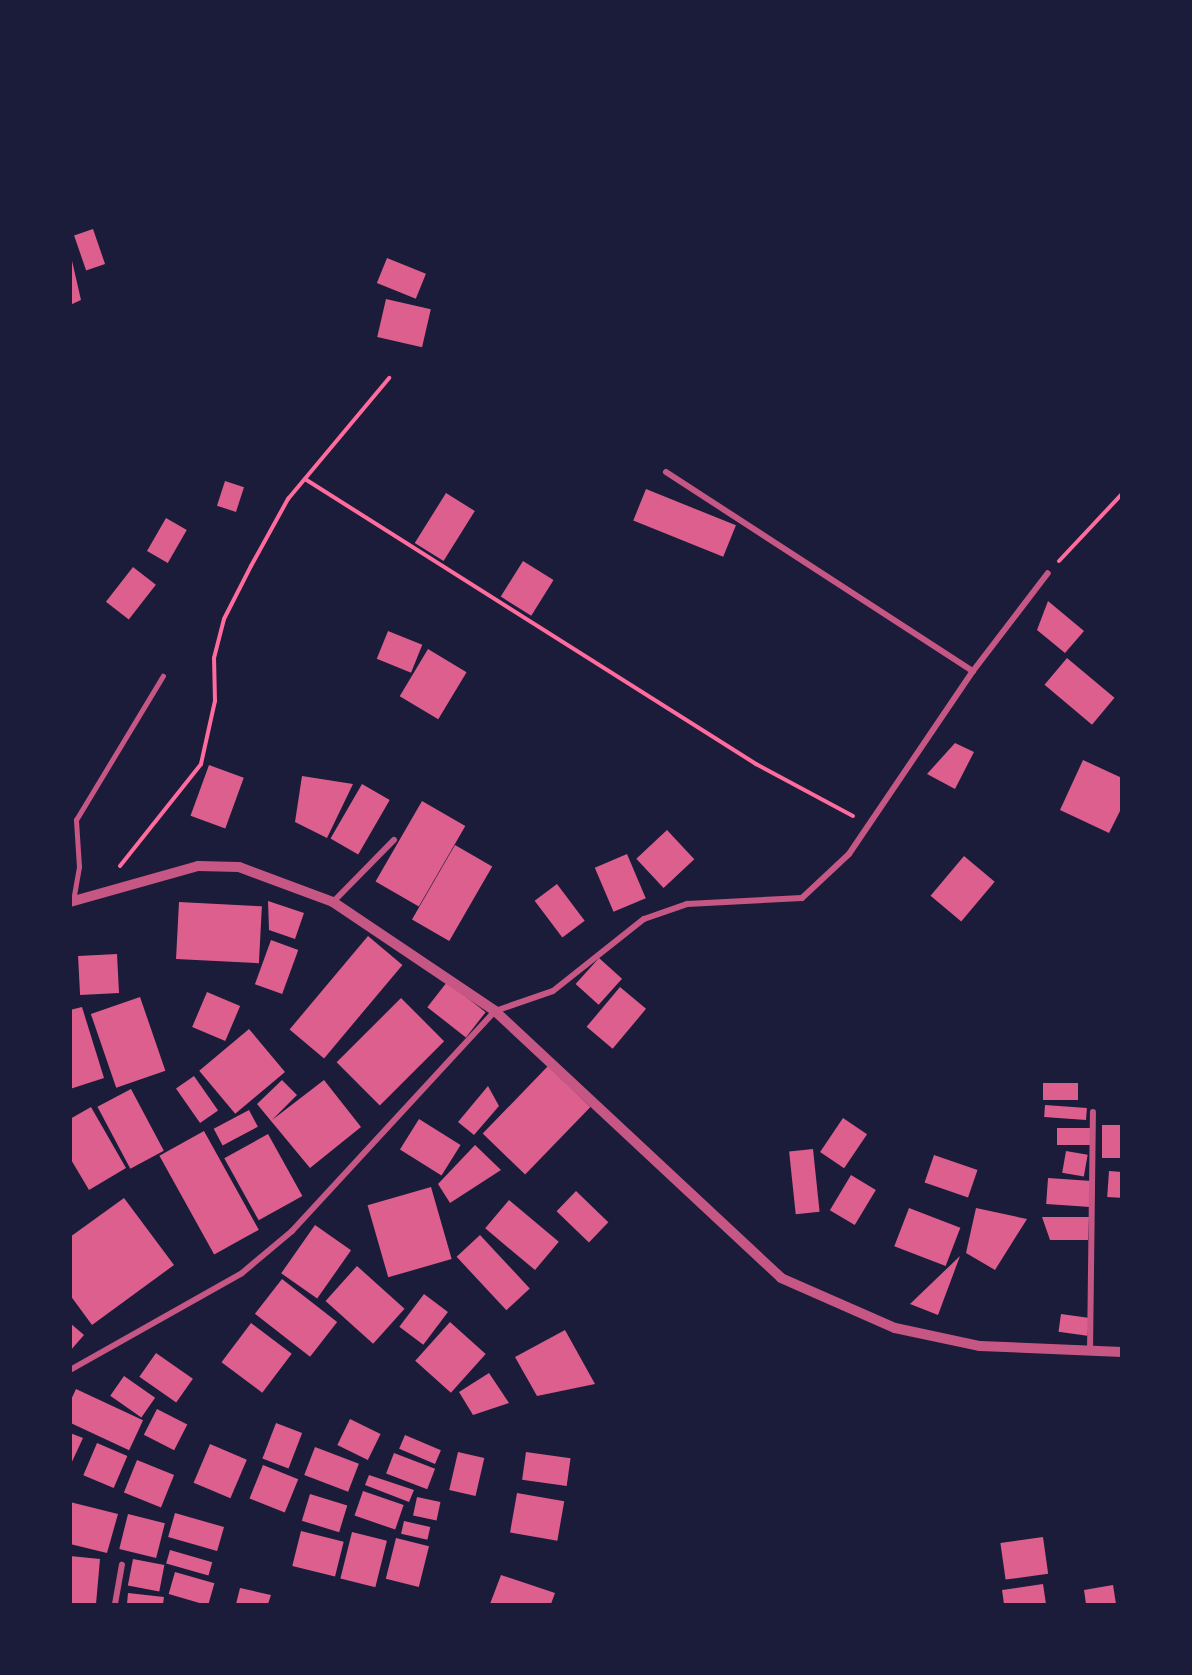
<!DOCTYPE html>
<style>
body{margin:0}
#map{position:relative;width:1192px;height:1675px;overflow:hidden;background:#1b1b3a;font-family:Cabin,sans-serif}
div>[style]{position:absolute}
.building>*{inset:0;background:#dd5f8e;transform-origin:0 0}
.path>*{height:4px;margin:-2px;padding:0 2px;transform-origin:2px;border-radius:2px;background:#ff6b9d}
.service>*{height:4.5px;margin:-2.25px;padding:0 2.25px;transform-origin:2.25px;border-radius:2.25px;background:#c65784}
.minor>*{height:6px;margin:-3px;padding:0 3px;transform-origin:3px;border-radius:3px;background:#c65784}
.tertiary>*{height:10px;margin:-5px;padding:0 5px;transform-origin:5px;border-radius:5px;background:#c65784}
span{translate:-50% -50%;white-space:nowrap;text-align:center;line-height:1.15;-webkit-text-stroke:4.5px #1b1b3a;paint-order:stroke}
.frame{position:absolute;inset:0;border:72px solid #1b1b3a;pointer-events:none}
</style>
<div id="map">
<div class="building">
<i style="left:93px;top:229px;width:37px;height:20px;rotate:71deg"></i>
<i style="clip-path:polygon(70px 252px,81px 300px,70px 305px)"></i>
<i style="left:387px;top:258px;width:42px;height:27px;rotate:22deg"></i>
<i style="left:386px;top:299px;width:46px;height:39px;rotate:13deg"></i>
<i style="left:225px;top:481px;width:20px;height:26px;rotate:18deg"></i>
<i style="left:646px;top:489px;width:97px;height:34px;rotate:22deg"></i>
<i style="left:446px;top:493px;width:34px;height:59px;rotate:32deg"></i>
<i style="left:166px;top:518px;width:24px;height:38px;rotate:30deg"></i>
<i style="left:523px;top:561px;width:36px;height:42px;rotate:32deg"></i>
<i style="left:133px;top:567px;width:29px;height:44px;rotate:38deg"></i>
<i style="clip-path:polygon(1048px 601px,1084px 631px,1065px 653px,1037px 630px)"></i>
<i style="left:388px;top:631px;width:37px;height:30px;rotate:22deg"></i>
<i style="left:428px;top:649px;width:45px;height:55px;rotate:31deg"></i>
<i style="left:1067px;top:658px;width:62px;height:35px;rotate:40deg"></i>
<i style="clip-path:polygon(955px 743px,974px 752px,955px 789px,927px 774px)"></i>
<i style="clip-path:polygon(1083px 760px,1122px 778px,1122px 807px,1109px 833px,1060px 810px)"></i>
<i style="left:209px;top:765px;width:37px;height:54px;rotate:20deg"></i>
<i style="clip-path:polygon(302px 776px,353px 784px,327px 838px,295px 822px)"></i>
<i style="left:362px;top:784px;width:32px;height:63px;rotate:30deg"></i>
<i style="left:422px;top:801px;width:50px;height:93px;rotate:30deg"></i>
<i style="left:667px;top:830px;width:40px;height:42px;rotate:47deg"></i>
<i style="left:455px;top:845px;width:43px;height:86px;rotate:30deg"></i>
<i style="left:627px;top:854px;width:48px;height:35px;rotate:67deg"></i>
<i style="left:964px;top:856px;width:40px;height:52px;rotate:40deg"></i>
<i style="left:557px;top:884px;width:46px;height:28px;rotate:53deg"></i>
<i style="clip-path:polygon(268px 901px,304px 913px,295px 939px,269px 930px)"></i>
<i style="left:179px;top:902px;width:83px;height:57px;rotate:3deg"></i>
<i style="left:368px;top:936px;width:45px;height:122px;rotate:40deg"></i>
<i style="left:271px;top:940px;width:29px;height:47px;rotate:20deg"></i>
<i style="left:117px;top:954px;width:39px;height:39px;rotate:87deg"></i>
<i style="left:599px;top:958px;width:31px;height:35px;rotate:42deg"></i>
<i style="left:447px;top:982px;width:49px;height:32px;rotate:38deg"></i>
<i style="left:620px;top:987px;width:34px;height:52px;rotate:40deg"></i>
<i style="left:207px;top:992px;width:36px;height:38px;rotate:23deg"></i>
<i style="left:140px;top:997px;width:78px;height:52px;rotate:71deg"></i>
<i style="left:401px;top:998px;width:61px;height:91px;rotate:45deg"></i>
<i style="clip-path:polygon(82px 1007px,104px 1078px,70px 1089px,70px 1010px)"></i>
<i style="left:249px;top:1029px;width:56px;height:65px;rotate:50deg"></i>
<i style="left:548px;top:1066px;width:59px;height:94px;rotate:44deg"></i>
<i style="left:194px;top:1076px;width:42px;height:22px;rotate:55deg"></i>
<i style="clip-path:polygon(282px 1080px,297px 1095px,272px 1120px,324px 1080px,361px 1127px,310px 1168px,257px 1104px)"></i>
<i style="left:1043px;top:1083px;width:35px;height:17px"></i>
<i style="clip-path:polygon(488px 1086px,499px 1106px,474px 1135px,458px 1122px)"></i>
<i style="left:131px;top:1089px;width:70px;height:38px;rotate:62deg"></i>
<i style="left:1045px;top:1105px;width:42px;height:12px;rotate:4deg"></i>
<i style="clip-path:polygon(91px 1107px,126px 1168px,89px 1190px,70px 1158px,70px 1119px)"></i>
<i style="left:249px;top:1110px;width:19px;height:40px;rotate:62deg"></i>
<i style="left:843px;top:1118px;width:29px;height:41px;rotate:34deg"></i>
<i style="left:419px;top:1119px;width:49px;height:36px;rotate:32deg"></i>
<i style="left:1122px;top:1125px;width:33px;height:20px;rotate:90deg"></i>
<i style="left:1090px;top:1128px;width:17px;height:33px;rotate:90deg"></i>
<i style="left:204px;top:1131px;width:113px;height:51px;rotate:61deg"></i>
<i style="left:268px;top:1134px;width:71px;height:50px;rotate:61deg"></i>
<i style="clip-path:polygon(475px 1145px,501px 1170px,450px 1203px,438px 1184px)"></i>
<i style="left:813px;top:1149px;width:63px;height:24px;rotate:84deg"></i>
<i style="left:1066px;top:1151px;width:22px;height:22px;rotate:10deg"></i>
<i style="left:934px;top:1155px;width:46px;height:29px;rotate:19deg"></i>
<i style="left:1109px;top:1171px;width:13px;height:26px;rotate:4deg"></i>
<i style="left:851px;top:1175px;width:29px;height:41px;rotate:31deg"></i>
<i style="left:1048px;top:1178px;width:44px;height:26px;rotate:4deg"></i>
<i style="left:431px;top:1187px;width:75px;height:66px;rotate:74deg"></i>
<i style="left:576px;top:1191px;width:45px;height:28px;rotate:44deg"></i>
<i style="clip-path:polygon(124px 1198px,174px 1265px,92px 1325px,70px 1295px,70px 1237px)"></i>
<i style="left:509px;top:1200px;width:65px;height:37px;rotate:40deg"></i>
<i style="left:909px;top:1208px;width:55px;height:41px;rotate:21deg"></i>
<i style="clip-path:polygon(976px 1208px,1027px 1219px,995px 1270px,966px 1253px)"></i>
<i style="clip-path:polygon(1042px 1217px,1089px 1217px,1088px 1240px,1050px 1240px)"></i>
<i style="left:315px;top:1225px;width:44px;height:59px;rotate:35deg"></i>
<i style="left:480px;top:1235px;width:73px;height:32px;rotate:47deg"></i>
<i style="clip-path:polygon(960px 1256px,938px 1315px,910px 1304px)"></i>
<i style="left:357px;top:1266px;width:64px;height:47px;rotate:42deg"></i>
<i style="left:282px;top:1279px;width:70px;height:44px;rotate:38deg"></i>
<i style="left:424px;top:1294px;width:30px;height:41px;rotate:37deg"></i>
<i style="left:1061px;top:1314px;width:29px;height:18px;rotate:8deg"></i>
<i style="left:450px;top:1322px;width:48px;height:52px;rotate:42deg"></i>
<i style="clip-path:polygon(70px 1323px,84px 1335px,70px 1351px)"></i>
<i style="left:251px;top:1323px;width:51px;height:49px;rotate:37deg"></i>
<i style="clip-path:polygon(565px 1330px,595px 1384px,537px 1396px,515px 1357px)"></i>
<i style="left:156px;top:1353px;width:45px;height:29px;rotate:35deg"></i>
<i style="clip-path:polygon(489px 1373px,509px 1403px,473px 1415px,459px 1392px)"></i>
<i style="left:124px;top:1376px;width:38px;height:24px;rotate:35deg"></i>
<i style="left:76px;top:1389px;width:74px;height:33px;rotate:25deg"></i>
<i style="left:157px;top:1409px;width:34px;height:29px;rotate:27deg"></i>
<i style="left:350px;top:1419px;width:34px;height:29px;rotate:26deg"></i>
<i style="left:276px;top:1423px;width:28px;height:38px;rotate:21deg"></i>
<i style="clip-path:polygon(70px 1433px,83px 1438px,70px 1466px)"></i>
<i style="left:405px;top:1435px;width:39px;height:15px;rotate:23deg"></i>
<i style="left:97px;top:1443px;width:33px;height:35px;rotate:23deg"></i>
<i style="left:210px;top:1444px;width:40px;height:42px;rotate:23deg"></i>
<i style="left:315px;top:1447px;width:47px;height:30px;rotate:21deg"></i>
<i style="left:458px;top:1452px;width:27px;height:39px;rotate:13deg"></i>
<i style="left:526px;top:1452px;width:45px;height:28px;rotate:8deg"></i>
<i style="left:394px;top:1453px;width:44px;height:22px;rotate:21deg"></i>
<i style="left:137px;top:1460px;width:40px;height:35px;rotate:22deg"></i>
<i style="left:263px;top:1465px;width:38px;height:36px;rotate:22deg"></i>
<i style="clip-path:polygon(369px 1475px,414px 1490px,409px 1502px,365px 1485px)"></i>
<i style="left:363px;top:1491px;width:43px;height:26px;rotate:19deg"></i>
<i style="left:517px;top:1493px;width:48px;height:40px;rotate:10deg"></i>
<i style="left:310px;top:1494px;width:39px;height:28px;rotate:17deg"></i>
<i style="left:417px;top:1497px;width:24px;height:19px;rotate:12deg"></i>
<i style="clip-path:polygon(70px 1502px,118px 1514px,107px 1553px,70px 1544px)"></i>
<i style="left:175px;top:1513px;width:51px;height:25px;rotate:16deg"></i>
<i style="left:128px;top:1514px;width:38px;height:36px;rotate:14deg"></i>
<i style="left:404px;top:1521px;width:27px;height:13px;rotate:13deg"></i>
<i style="left:301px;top:1531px;width:44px;height:36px;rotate:14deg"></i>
<i style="left:352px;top:1532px;width:36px;height:48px;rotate:14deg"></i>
<i style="left:1043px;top:1537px;width:37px;height:43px;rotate:82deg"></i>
<i style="left:396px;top:1538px;width:34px;height:42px;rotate:14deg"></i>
<i style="left:170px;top:1550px;width:44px;height:14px;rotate:16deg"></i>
<i style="clip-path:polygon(70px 1556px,100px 1559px,96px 1604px,70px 1604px)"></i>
<i style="left:133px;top:1559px;width:32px;height:27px;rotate:11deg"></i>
<i style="left:175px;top:1572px;width:41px;height:23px;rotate:16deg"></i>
<i style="clip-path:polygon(501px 1575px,555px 1593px,551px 1604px,490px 1604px)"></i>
<i style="clip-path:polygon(1043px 1584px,1046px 1604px,1004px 1604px,1002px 1590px)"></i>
<i style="clip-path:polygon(1113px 1585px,1116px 1604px,1086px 1604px,1084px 1590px)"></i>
<i style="clip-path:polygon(240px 1588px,271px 1595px,268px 1604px,236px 1604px)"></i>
<i style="clip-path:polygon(128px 1593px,164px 1597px,163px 1604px,127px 1604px)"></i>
</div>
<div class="path">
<i style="left:305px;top:479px;width:534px;rotate:32.29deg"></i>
<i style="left:756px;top:764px;width:110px;rotate:28.2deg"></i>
<i style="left:1059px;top:561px;width:92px;rotate:-46.8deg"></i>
<i style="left:120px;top:866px;width:130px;rotate:-51.5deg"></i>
<i style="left:201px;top:764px;width:65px;rotate:-77.5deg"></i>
<i style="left:215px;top:701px;width:43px;rotate:-91.3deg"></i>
<i style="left:214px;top:658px;width:40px;rotate:-75.6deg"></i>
<i style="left:224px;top:619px;width:59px;rotate:-63deg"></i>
<i style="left:251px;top:566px;width:77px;rotate:-61.1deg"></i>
<i style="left:288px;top:499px;width:158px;rotate:-50.1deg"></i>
</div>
<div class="service">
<i style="left:73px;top:901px;width:35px;rotate:-80deg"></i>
<i style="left:79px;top:867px;width:47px;rotate:-93.7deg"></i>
<i style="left:76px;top:820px;width:168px;rotate:-58.9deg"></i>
</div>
<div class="minor">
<i style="left:666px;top:472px;width:366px;rotate:33deg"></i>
<i style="left:333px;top:902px;width:87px;rotate:-45.5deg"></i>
<i style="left:1090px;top:1352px;width:240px;rotate:-89.3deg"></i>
<i style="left:70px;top:1370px;width:197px;rotate:-29.4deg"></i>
<i style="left:242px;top:1273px;width:65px;rotate:-40deg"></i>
<i style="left:292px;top:1231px;width:299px;rotate:-47.3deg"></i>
<i style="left:495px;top:1011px;width:61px;rotate:-19deg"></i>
<i style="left:553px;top:991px;width:116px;rotate:-38.4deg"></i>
<i style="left:644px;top:919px;width:46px;rotate:-19.2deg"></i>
<i style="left:687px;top:904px;width:115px;rotate:-3deg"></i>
<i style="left:802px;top:898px;width:64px;rotate:-43.1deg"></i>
<i style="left:849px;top:854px;width:221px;rotate:-55.9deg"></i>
<i style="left:973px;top:671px;width:123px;rotate:-52.6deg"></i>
<i style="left:115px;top:1604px;width:40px;rotate:-80deg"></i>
</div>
<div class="tertiary">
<i style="left:70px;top:902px;width:133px;rotate:-15.7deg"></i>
<i style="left:198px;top:866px;width:41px;rotate:1.4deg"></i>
<i style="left:239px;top:867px;width:100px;rotate:20.4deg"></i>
<i style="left:333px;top:902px;width:195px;rotate:33.9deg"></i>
<i style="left:495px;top:1011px;width:391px;rotate:43deg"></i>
<i style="left:781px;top:1278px;width:124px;rotate:23.7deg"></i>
<i style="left:895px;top:1328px;width:87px;rotate:12deg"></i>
<i style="left:980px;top:1346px;width:142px;rotate:2.4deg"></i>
</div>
<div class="frame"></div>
</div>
